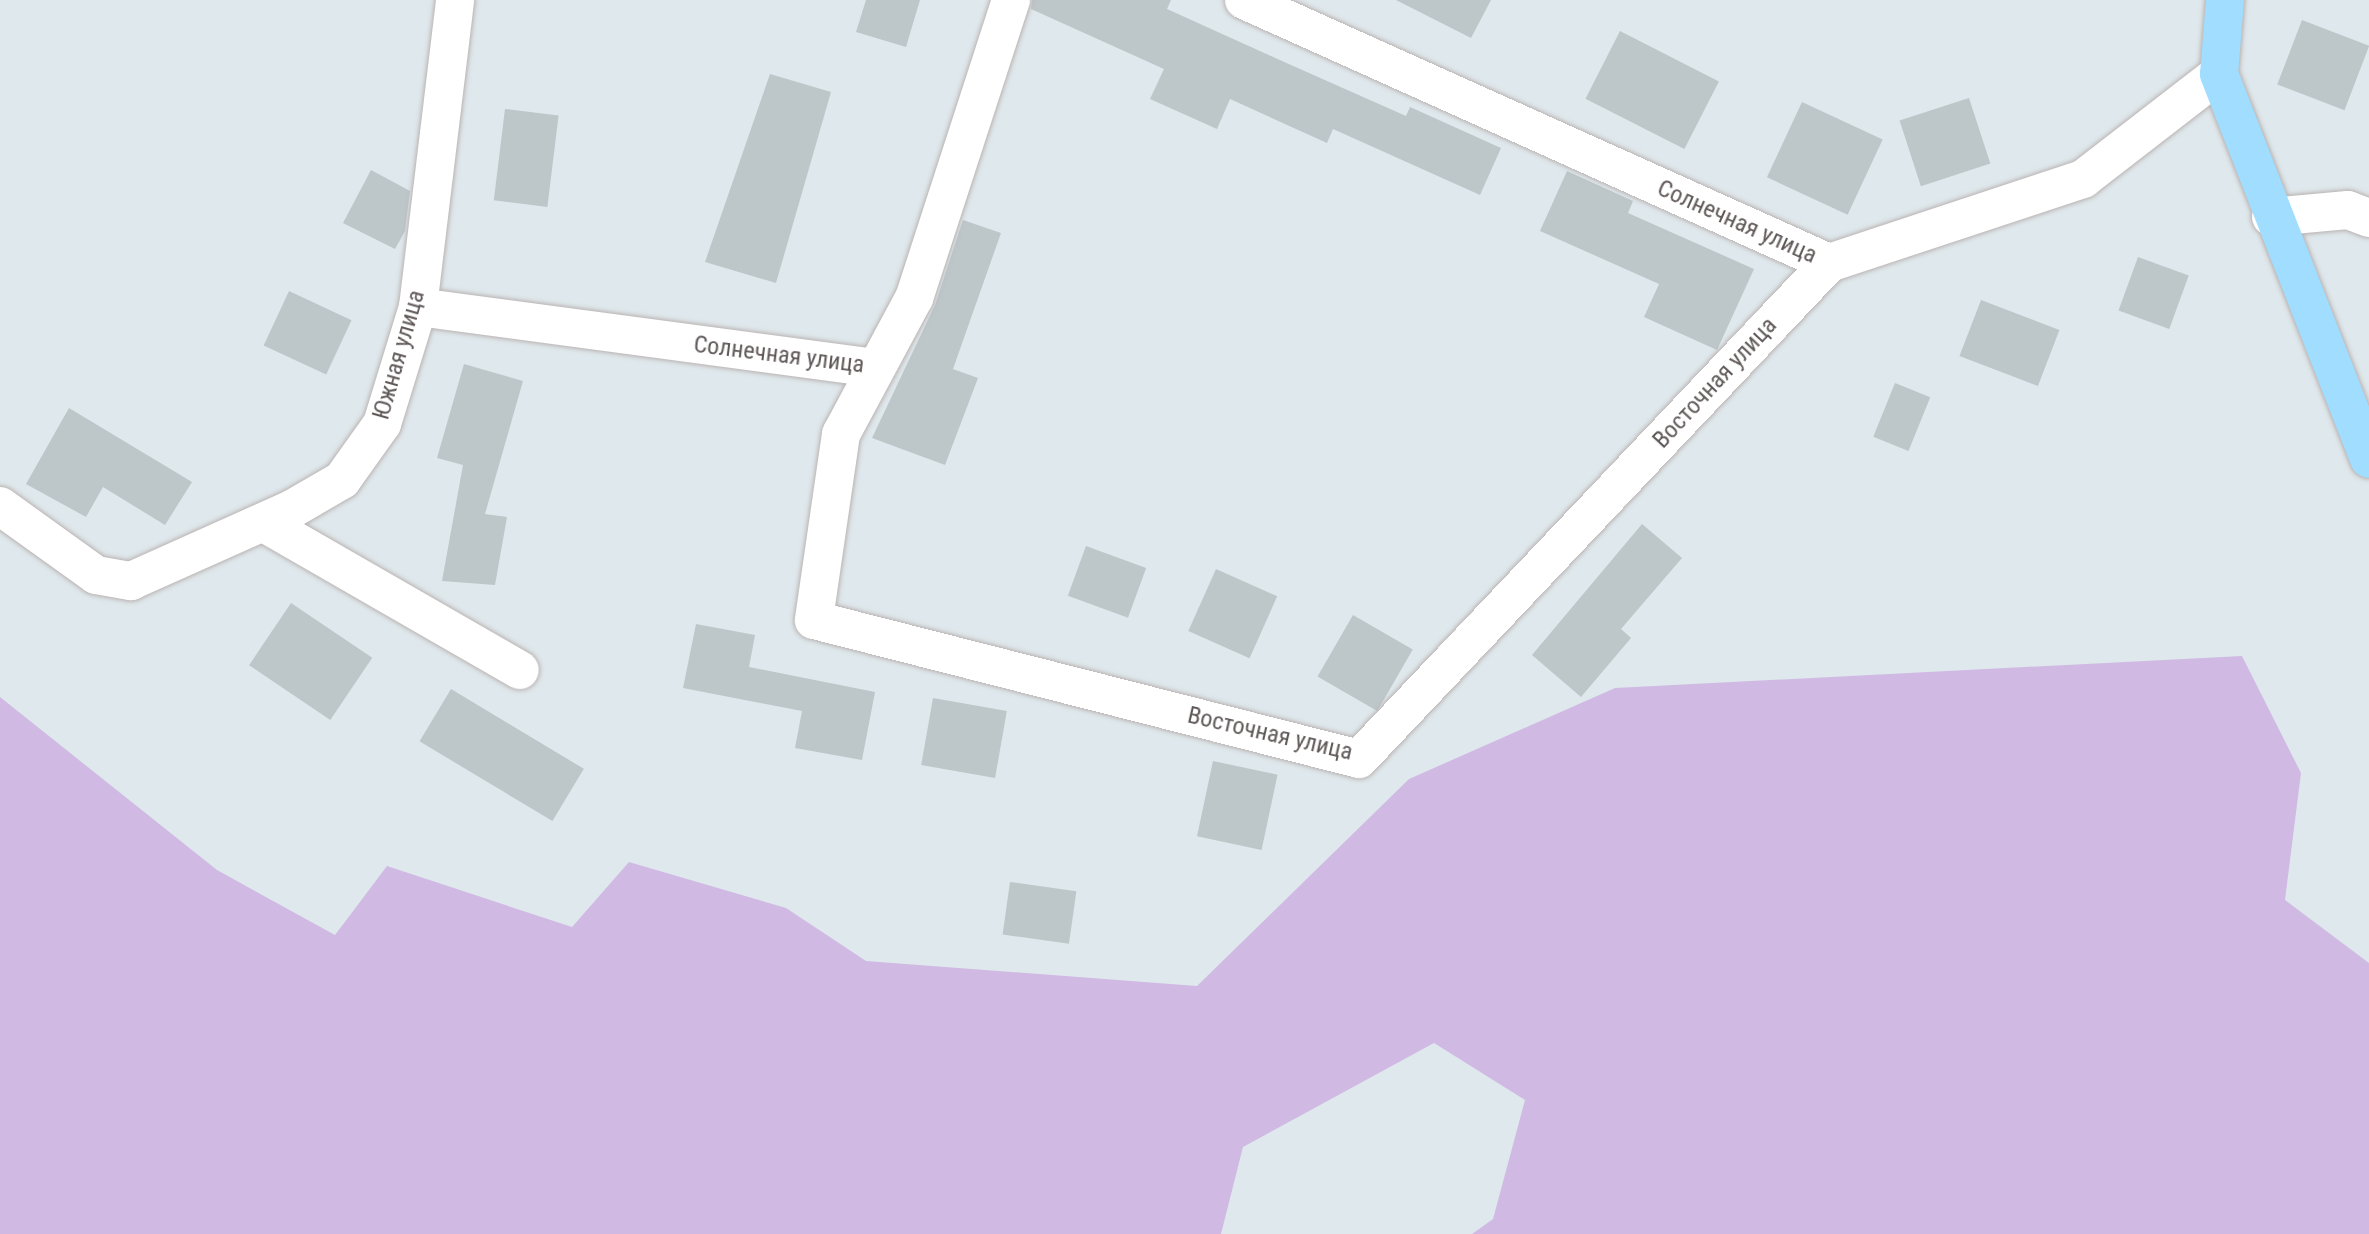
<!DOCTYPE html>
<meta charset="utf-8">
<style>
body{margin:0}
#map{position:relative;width:2369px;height:1234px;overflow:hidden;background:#dfe8ec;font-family:"Roboto Condensed",sans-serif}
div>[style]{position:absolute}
.green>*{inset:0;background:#d0bae4}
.building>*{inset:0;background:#bdc6c9;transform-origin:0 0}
.roads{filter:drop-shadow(0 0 2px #bab3b2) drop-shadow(0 0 2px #bab3b2)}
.minor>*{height:38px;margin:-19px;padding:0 19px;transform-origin:19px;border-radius:19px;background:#fff}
.major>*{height:38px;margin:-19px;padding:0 19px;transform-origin:19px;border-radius:19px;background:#a0ddff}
span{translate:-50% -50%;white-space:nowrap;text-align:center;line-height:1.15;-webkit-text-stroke:5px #fff;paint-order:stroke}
.street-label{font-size:24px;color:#605858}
</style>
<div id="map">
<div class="green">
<i style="clip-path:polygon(2242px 656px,2301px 773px,2285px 900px,2369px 963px,2369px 1234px,1472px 1234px,1493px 1219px,1525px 1100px,1434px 1043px,1243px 1147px,1221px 1234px,0 1234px,0 697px,217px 870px,335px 935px,387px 866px,572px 927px,629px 862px,786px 908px,866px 961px,1197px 986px,1409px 779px,1615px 688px)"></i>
</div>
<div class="building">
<i style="clip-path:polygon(866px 0,920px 0,906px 47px,856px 32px)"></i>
<i style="clip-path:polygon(1032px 0,1171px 0,1167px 9px,1282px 61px,1406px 116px,1410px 107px,1501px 148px,1480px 195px,1333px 129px,1327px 143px,1230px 99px,1217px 129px,1150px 99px,1164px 69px,1031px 9px)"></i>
<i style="clip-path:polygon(1396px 0,1491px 0,1471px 38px)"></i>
<i style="left:2302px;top:20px;width:72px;height:69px;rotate:21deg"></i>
<i style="left:1620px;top:31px;width:111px;height:76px;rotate:27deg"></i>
<i style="clip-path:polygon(770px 74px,831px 92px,776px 283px,705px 262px)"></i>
<i style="left:1969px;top:98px;width:69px;height:73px;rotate:72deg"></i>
<i style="left:1802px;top:102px;width:89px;height:83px;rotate:25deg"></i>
<i style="left:505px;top:109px;width:54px;height:92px;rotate:7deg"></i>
<i style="clip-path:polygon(371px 170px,410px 191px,405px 231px,395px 249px,343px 223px)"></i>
<i style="clip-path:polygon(1567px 171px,1633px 201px,1628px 213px,1754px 269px,1717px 350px,1644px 317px,1659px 284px,1540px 231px)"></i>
<i style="clip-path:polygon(963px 220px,1001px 233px,953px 369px,978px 378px,945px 465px,872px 438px,935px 305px)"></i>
<i style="left:2138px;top:257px;width:54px;height:57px;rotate:20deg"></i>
<i style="left:289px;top:291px;width:69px;height:60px;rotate:25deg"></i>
<i style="left:1981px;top:300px;width:84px;height:60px;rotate:21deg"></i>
<i style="clip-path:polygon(464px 364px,523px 381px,485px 514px,507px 517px,495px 585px,442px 581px,463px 465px,437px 458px)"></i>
<i style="left:1895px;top:383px;width:38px;height:58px;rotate:22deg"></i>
<i style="clip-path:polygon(69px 408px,192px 482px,165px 525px,103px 487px,86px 517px,26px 484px)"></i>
<i style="clip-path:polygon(1642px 524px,1682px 558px,1621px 629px,1631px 638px,1581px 697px,1532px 655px)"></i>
<i style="left:1086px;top:546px;width:64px;height:53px;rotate:20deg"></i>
<i style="left:1216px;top:569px;width:67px;height:68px;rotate:24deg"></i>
<i style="left:291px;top:603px;width:98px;height:75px;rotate:34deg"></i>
<i style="left:1353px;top:615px;width:69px;height:71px;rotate:30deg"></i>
<i style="clip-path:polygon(696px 624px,755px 635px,749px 667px,875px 692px,862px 760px,795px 748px,802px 711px,683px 688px)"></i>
<i style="left:451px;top:689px;width:155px;height:61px;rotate:31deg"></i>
<i style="left:933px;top:698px;width:75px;height:68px;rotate:10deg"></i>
<i style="left:1213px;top:761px;width:66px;height:77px;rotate:12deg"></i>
<i style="left:1010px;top:882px;width:67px;height:53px;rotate:8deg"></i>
</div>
<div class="roads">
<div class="minor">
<i style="left:1011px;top:0;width:313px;rotate:108deg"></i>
<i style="left:914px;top:298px;width:154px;rotate:118.2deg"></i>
<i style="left:841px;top:434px;width:188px;rotate:98.3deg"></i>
<i style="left:814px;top:620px;width:562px;rotate:14.31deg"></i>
<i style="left:1359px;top:759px;width:683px;rotate:-46.54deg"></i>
<i style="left:1244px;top:0;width:641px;rotate:24.21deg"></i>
<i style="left:1829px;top:263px;width:268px;rotate:-18.3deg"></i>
<i style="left:2083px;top:179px;width:172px;rotate:-37.7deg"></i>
<i style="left:2271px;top:217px;width:77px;rotate:-5.2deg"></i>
<i style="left:2348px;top:210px;width:22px;rotate:21deg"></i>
<i style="left:418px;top:307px;width:462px;rotate:7.6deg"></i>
<i style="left:0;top:506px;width:118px;rotate:35.7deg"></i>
<i style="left:96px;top:575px;width:36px;rotate:10deg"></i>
<i style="left:131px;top:581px;width:176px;rotate:-24.1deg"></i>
<i style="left:292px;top:509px;width:58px;rotate:-30.1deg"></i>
<i style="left:342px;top:480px;width:69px;rotate:-54.5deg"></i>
<i style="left:382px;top:424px;width:122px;rotate:-72.9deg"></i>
<i style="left:418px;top:307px;width:309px;rotate:-83.1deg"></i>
<i style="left:264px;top:523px;width:295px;rotate:29.9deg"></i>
</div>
<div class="major">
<i style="left:2225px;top:0;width:74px;rotate:94.6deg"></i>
<i style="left:2219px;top:74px;width:413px;rotate:68.7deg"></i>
</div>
</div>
<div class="street-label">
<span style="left:1737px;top:222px;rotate:24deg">Солнечная улица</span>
<span style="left:399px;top:355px;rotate:-74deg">Южная улица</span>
<span style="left:779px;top:355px;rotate:7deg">Солнечная улица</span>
<span style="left:1715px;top:383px;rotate:-47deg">Восточная улица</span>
<span style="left:1270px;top:734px;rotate:13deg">Восточная улица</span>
</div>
</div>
